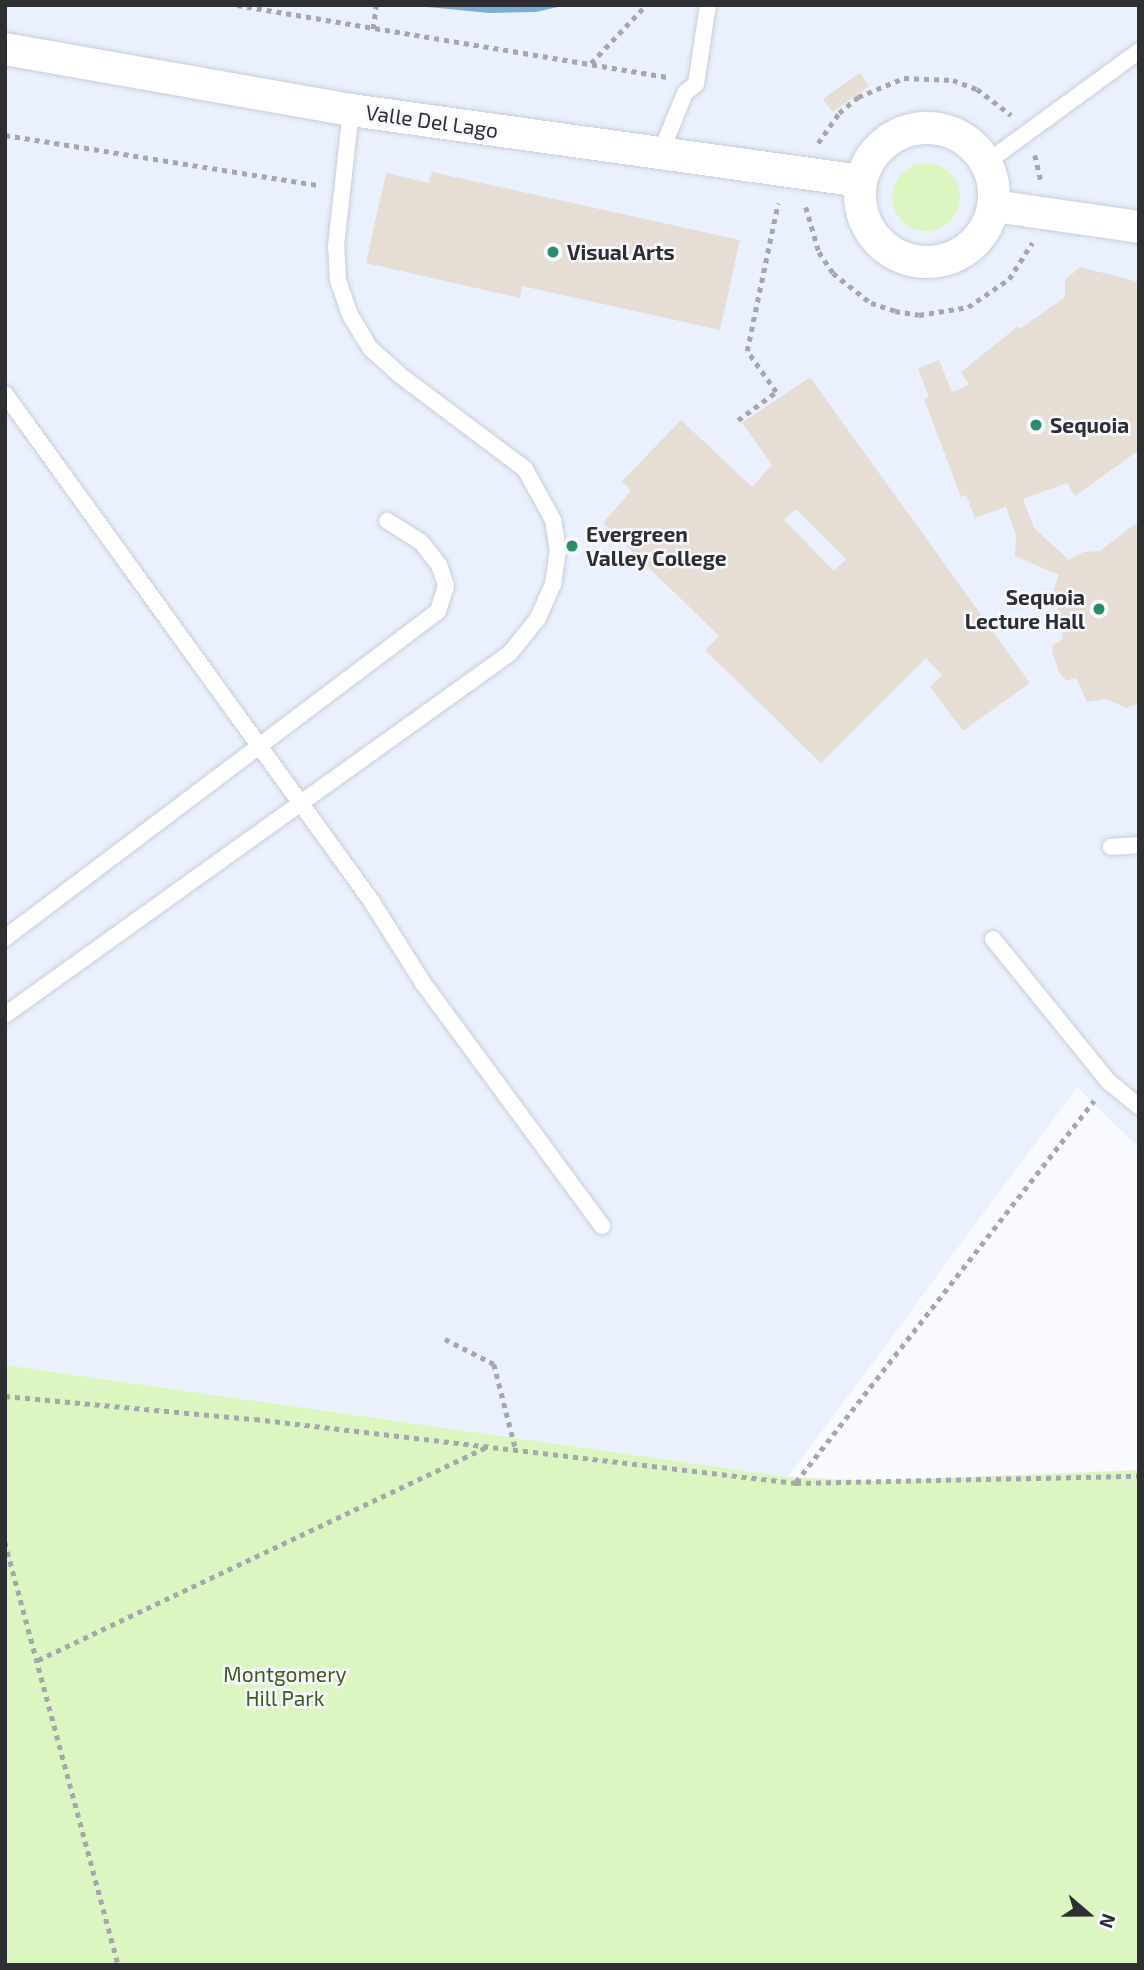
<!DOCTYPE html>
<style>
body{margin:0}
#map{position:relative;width:1144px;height:1970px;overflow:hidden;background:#f8faff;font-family:"Exo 2",sans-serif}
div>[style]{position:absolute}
.built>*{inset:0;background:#eaf0fe}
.green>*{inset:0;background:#dcf6c2}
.round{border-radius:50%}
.water>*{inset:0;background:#76aedc}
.building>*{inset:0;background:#e6ded5;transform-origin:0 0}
.path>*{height:4.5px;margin-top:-2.25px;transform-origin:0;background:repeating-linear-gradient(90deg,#a5a7ac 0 5px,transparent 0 10px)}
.roads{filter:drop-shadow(0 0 2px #c8cdd8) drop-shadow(0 0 2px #c8cdd8)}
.lane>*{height:16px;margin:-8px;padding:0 8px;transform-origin:8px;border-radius:8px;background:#fff}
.street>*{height:32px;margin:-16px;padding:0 16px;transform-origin:16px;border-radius:16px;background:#fff}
.street>.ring{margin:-16px;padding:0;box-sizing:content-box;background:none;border:32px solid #fff;border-radius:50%}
.dots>*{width:19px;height:19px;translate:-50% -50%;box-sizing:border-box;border:4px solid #f8faff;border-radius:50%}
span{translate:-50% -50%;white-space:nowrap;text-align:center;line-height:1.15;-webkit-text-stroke:5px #f8faff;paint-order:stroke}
.street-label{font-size:21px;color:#2d2f33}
.poi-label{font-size:21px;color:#2d2f33;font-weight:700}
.left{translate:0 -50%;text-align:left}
.right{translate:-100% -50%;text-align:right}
.park-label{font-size:21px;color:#405b1b}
.frame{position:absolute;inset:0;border:7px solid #2d2f33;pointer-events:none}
.north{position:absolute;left:1053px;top:1879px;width:70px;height:70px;-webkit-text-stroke:5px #f8faff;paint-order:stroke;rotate:110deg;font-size:19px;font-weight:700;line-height:28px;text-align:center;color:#2d2f33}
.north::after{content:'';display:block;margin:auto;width:24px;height:32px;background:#2d2f33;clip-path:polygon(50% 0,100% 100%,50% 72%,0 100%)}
</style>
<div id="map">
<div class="built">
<i style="clip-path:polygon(5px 5px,1139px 5px,1139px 1148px,1077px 1087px,788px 1477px,5px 1365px)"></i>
</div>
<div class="green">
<i class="round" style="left:892px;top:163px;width:68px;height:68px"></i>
<i style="clip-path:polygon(5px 1365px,788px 1477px,876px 1481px,1139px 1470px,1139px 1965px,5px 1965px)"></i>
</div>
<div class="water">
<i style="clip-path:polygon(408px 5px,566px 5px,536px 12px,489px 13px)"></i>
</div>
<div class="building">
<i style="left:860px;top:73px;width:16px;height:45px;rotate:55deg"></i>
<i style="clip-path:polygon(432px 172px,740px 240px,720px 330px,522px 286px,520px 298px,366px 263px,386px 173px,429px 183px)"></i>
<i style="clip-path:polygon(1080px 267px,1139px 282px,1139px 450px,1075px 496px,1067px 483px,1023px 499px,1034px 528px,1069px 560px,1083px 552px,1100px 551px,1135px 524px,1139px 529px,1139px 703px,1126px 708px,1107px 699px,1087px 702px,1076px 678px,1067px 681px,1060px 674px,1052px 652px,1053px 645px,1062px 640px,1064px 624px,1052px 594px,1059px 575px,1015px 556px,1016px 535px,1006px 507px,975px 518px,966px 495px,961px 497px,924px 399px,929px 398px,918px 368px,939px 360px,952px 392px,965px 387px,969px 384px,961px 372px,1018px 326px,1020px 329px,1065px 297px,1065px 280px)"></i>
<i style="clip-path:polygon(evenodd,810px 377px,1030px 683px,963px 731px,930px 687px,942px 675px,926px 658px,821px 763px,705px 650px,719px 636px,603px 523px,631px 491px,622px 481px,681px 420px,752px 487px,772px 465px,742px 423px,810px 377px,796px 509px,846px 559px,834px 571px,784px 520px,796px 509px)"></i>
</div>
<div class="path">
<i style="left:237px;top:5px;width:436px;rotate:9.5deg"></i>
<i style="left:373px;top:29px;width:24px;rotate:-83deg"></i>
<i style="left:591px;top:63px;width:80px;rotate:-46.5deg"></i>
<i style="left:5px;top:135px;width:317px;rotate:9.1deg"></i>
<i style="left:818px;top:143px;width:37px;rotate:-55deg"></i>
<i style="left:839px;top:113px;width:25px;rotate:-40deg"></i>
<i style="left:858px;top:97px;width:50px;rotate:-22.4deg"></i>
<i style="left:904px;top:78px;width:49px;rotate:2.3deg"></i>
<i style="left:953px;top:80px;width:26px;rotate:21deg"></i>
<i style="left:977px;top:89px;width:43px;rotate:37.4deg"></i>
<i style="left:1035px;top:155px;width:26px;rotate:77deg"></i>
<i style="left:806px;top:207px;width:47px;rotate:73.9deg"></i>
<i style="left:819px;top:252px;width:25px;rotate:56deg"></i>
<i style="left:833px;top:273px;width:48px;rotate:38.3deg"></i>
<i style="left:871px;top:303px;width:25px;rotate:18deg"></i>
<i style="left:895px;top:311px;width:24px;rotate:9deg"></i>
<i style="left:919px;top:315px;width:50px;rotate:-9.3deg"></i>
<i style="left:968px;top:307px;width:50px;rotate:-34.3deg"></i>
<i style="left:1009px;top:279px;width:43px;rotate:-57.4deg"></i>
<i style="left:738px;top:420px;width:47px;rotate:-36.4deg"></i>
<i style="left:776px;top:392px;width:50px;rotate:-125.3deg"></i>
<i style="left:747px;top:351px;width:151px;rotate:-78.2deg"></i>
<i style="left:445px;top:1339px;width:55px;rotate:27deg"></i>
<i style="left:494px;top:1364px;width:89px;rotate:75.7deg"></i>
<i style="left:5px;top:1396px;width:251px;rotate:5.3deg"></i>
<i style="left:255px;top:1419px;width:545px;rotate:6.75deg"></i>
<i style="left:796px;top:1483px;width:343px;rotate:-1.2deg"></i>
<i style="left:796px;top:1482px;width:484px;rotate:-52deg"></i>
<i style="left:5px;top:1542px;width:438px;rotate:75deg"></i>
<i style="left:38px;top:1660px;width:496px;rotate:-25.4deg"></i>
</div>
<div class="roads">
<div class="lane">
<i style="left:661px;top:152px;width:64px;rotate:-67.9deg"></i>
<i style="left:685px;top:93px;width:14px;rotate:-39deg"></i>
<i style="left:696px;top:84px;width:80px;rotate:-81.4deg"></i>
<i style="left:987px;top:162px;width:188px;rotate:-36.1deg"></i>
<i style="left:5px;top:394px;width:627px;rotate:54.15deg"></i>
<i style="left:372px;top:902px;width:96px;rotate:57.8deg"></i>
<i style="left:423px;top:983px;width:302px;rotate:53.6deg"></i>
<i style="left:1111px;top:847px;width:28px;rotate:-4deg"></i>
<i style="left:5px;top:938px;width:543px;rotate:-37.06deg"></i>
<i style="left:438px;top:611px;width:26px;rotate:-72deg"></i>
<i style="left:446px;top:586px;width:22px;rotate:-108deg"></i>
<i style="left:439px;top:565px;width:29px;rotate:-128deg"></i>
<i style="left:421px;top:542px;width:40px;rotate:-148deg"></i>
<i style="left:993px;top:939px;width:184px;rotate:51deg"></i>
<i style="left:1109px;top:1082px;width:38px;rotate:39deg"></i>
<i style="left:5px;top:1015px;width:621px;rotate:-35.63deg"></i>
<i style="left:510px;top:653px;width:45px;rotate:-51.3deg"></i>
<i style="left:538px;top:618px;width:36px;rotate:-66deg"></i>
<i style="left:553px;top:585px;width:34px;rotate:-82deg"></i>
<i style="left:558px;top:551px;width:31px;rotate:-99deg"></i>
<i style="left:553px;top:520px;width:58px;rotate:-118.8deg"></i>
<i style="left:525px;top:469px;width:156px;rotate:-143.1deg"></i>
<i style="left:400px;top:375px;width:40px;rotate:-138deg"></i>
<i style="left:370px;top:348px;width:39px;rotate:-121deg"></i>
<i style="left:350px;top:315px;width:37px;rotate:-109deg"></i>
<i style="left:338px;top:280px;width:34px;rotate:-93deg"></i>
<i style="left:336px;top:246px;width:137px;rotate:-83.7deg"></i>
</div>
<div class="street">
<i style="left:5px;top:49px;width:351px;rotate:10deg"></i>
<i style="left:351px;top:110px;width:515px;rotate:7.93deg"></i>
<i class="ring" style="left:860px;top:128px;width:102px;height:102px"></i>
<i style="left:994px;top:206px;width:147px;rotate:8.2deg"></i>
</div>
</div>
<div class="dots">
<i style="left:553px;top:252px;background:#278e6a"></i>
<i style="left:1036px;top:425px;background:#278e6a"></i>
<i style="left:572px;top:546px;background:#278e6a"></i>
<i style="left:1099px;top:609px;background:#278e6a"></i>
</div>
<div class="street-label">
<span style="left:432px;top:121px;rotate:8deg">Valle Del Lago</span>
</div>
<div class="poi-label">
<span class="left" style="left:567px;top:252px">Visual Arts</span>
<span class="left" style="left:1050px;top:425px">Sequoia</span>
<span class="left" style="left:586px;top:546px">Evergreen<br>Valley College</span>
<span class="right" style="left:1085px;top:609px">Sequoia<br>Lecture Hall</span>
</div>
<div class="park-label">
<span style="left:285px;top:1686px">Montgomery<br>Hill Park</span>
</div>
<div class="frame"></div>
<div class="north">N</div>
</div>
